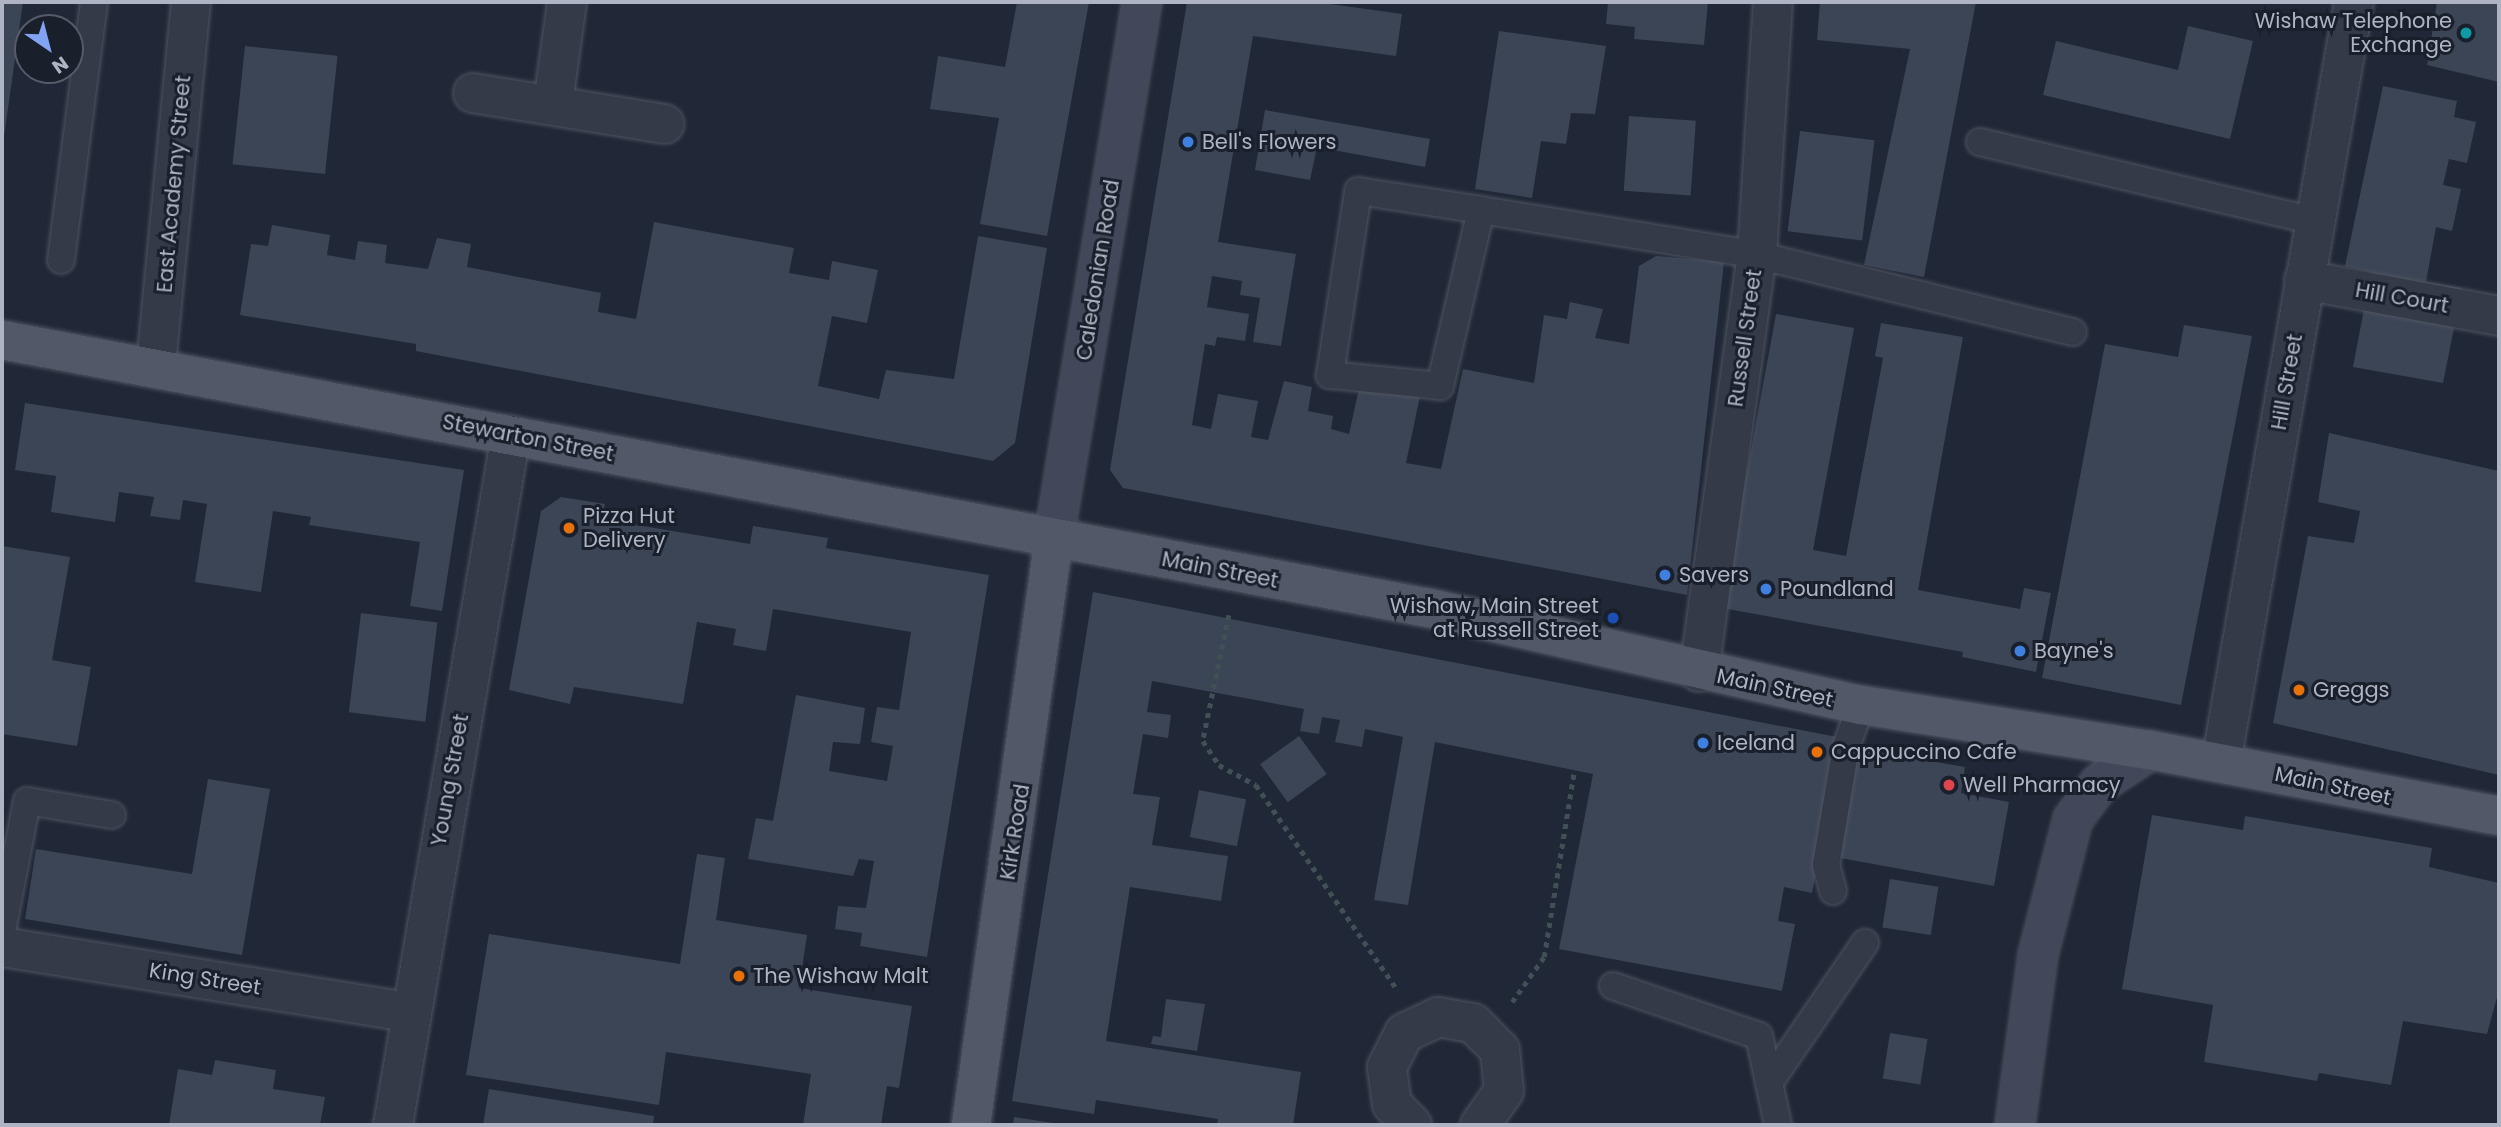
<!DOCTYPE html>
<style>
body{margin:0}
#map{position:relative;width:2501px;height:1127px;overflow:hidden;background:#202736;font-family:Poppins,sans-serif}
div>[style]{position:absolute}
.building>*{inset:0;background:#3c4556;transform-origin:0 0}
.path>*{height:4.5px;margin-top:-2.25px;transform-origin:0;background:repeating-linear-gradient(90deg,#405055 0 5px,transparent 0 10px)}
.roads{filter:drop-shadow(0 0 2px #4e5461) drop-shadow(0 0 2px #4e5461)}
.service>*{height:26px;margin:-13px;padding:0 13px;transform-origin:13px;border-radius:13px;background:#343a47}
.minor>*{height:38px;margin:-19px;padding:0 19px;transform-origin:19px;border-radius:19px;background:#343a47}
.secondary>*{height:38px;margin:-19px;padding:0 19px;transform-origin:19px;border-radius:19px;background:#42485a}
.primary>*{height:38px;margin:-19px;padding:0 19px;transform-origin:19px;border-radius:19px;background:#525867}
.dots>*{width:19px;height:19px;translate:-50% -50%;box-sizing:border-box;border:4px solid #191f2b;border-radius:50%}
span{translate:-50% -50%;white-space:nowrap;text-align:center;line-height:1.15;-webkit-text-stroke:6px #191f2b;paint-order:stroke}
.poi-label{font-size:21px;color:#aeb4c3}
.right{translate:-100% -50%;text-align:right}
.left{translate:0 -50%;text-align:left}
.street-label{font-size:21px;color:#aeb4c3}
.frame{position:absolute;inset:0;border:4px solid #aeb4c3;pointer-events:none}
.north{position:absolute;left:14px;top:14px;width:70px;height:70px;box-sizing:border-box;background:#191f2b;border:2px solid #555b68;border-radius:50%;rotate:145deg;font-size:19px;font-weight:700;line-height:28px;text-align:center;color:#aeb4c3}
.north::after{content:'';display:block;margin:auto;width:24px;height:32px;background:#82a3f4;clip-path:polygon(50% 0,100% 100%,50% 72%,0 100%)}
</style>
<div id="map">
<div class="building">
<i style="clip-path:polygon(2px 2px,23px 2px,3px 144px,2px 144px)"></i>
<i style="clip-path:polygon(1017px 2px,1089px 2px,1047px 236px,980px 224px,999px 118px,930px 109px,938px 56px,1005px 67px)"></i>
<i style="clip-path:polygon(1187px 2px,1316px 2px,1402px 14px,1396px 56px,1253px 36px,1218px 242px,1296px 254px,1281px 346px,1253px 342px,1260px 298px,1240px 295px,1242px 281px,1212px 276px,1207px 307px,1249px 314px,1245px 341px,1217px 337px,1215px 346px,1205px 344px,1192px 425px,1211px 429px,1218px 394px,1258px 401px,1251px 437px,1268px 440px,1284px 381px,1312px 387px,1308px 411px,1333px 416px,1331px 429px,1349px 434px,1360px 384px,1420px 396px,1406px 463px,1441px 469px,1463px 369px,1534px 383px,1544px 315px,1567px 319px,1570px 302px,1603px 309px,1595px 338px,1629px 344px,1639px 266px,1656px 256px,1724px 262px,1687px 595px,1123px 488px,1110px 470px)"></i>
<i style="clip-path:polygon(1608px 2px,1708px 2px,1704px 45px,1634px 39px,1635px 27px,1606px 24px)"></i>
<i style="clip-path:polygon(1820px 2px,1976px 2px,1924px 277px,1864px 265px,1910px 49px,1817px 40px)"></i>
<i style="clip-path:polygon(2437px 2px,2499px 2px,2499px 82px,2427px 65px)"></i>
<i style="clip-path:polygon(2188px 26px,2253px 41px,2230px 139px,2043px 95px,2056px 41px,2178px 70px)"></i>
<i style="clip-path:polygon(1499px 31px,1606px 46px,1595px 114px,1571px 113px,1566px 144px,1541px 141px,1532px 198px,1475px 189px)"></i>
<i style="left:245px;top:46px;width:93px;height:119px;rotate:6deg"></i>
<i style="clip-path:polygon(2383px 86px,2457px 101px,2454px 117px,2476px 122px,2467px 163px,2449px 159px,2443px 185px,2461px 189px,2452px 231px,2436px 227px,2426px 282px,2462px 288px,2443px 383px,2353px 367px,2371px 272px,2345px 266px)"></i>
<i style="clip-path:polygon(1265px 110px,1430px 139px,1425px 167px,1317px 147px,1310px 180px,1255px 170px)"></i>
<i style="left:1629px;top:116px;width:67px;height:75px;rotate:4deg"></i>
<i style="left:1800px;top:131px;width:75px;height:101px;rotate:7deg"></i>
<i style="clip-path:polygon(654px 222px,794px 248px,789px 273px,829px 280px,832px 261px,878px 270px,867px 323px,832px 316px,818px 386px,879px 399px,886px 370px,954px 379px,978px 236px,1047px 248px,1015px 443px,993px 461px,416px 351px,416px 344px,240px 315px,251px 244px,268px 246px,272px 225px,330px 235px,327px 255px,355px 260px,358px 241px,387px 245px,385px 263px,428px 269px,437px 238px,471px 244px,467px 267px,601px 293px,598px 312px,636px 319px)"></i>
<i style="clip-path:polygon(1776px 314px,1854px 328px,1813px 550px,1846px 556px,1883px 358px,1875px 356px,1881px 323px,1963px 337px,1918px 590px,2020px 609px,2024px 588px,2051px 593px,2036px 672px,1962px 657px,1963px 652px,1722px 608px)"></i>
<i style="clip-path:polygon(2184px 325px,2252px 336px,2181px 705px,2042px 678px,2105px 344px,2178px 357px)"></i>
<i style="clip-path:polygon(25px 403px,464px 470px,442px 611px,410px 606px,420px 542px,309px 525px,311px 517px,273px 511px,261px 592px,195px 582px,207px 504px,183px 500px,180px 520px,150px 516px,154px 497px,119px 492px,115px 522px,51px 512px,56px 476px,15px 470px)"></i>
<i style="clip-path:polygon(2329px 433px,2499px 471px,2499px 775px,2273px 723px,2308px 536px,2354px 543px,2360px 511px,2318px 502px)"></i>
<i style="clip-path:polygon(561px 497px,605px 504px,601px 519px,750px 544px,753px 526px,828px 538px,826px 548px,989px 575px,927px 957px,860px 946px,862px 933px,835px 929px,838px 906px,866px 908px,874px 861px,859px 859px,853px 876px,748px 859px,756px 818px,773px 821px,796px 695px,865px 708px,860px 744px,833px 742px,829px 771px,887px 781px,893px 746px,871px 742px,877px 707px,899px 710px,911px 632px,773px 609px,766px 651px,733px 645px,736px 629px,697px 622px,683px 704px,574px 687px,570px 704px,509px 690px,541px 511px)"></i>
<i style="clip-path:polygon(2px 546px,70px 557px,52px 660px,91px 667px,77px 746px,2px 734px)"></i>
<i style="clip-path:polygon(1093px 592px,1842px 738px,1812px 893px,1784px 887px,1778px 921px,1795px 924px,1782px 991px,1559px 949px,1593px 774px,1435px 742px,1408px 905px,1374px 900px,1403px 737px,1365px 729px,1362px 747px,1335px 742px,1340px 720px,1322px 717px,1319px 734px,1300px 731px,1304px 709px,1152px 681px,1147px 712px,1171px 715px,1168px 738px,1143px 734px,1133px 794px,1160px 797px,1152px 845px,1228px 856px,1221px 901px,1130px 887px,1106px 1041px,1301px 1072px,1293px 1125px,1217px 1125px,1218px 1119px,1096px 1100px,1094px 1114px,1012px 1101px)"></i>
<i style="left:361px;top:613px;width:77px;height:100px;rotate:7deg"></i>
<i style="left:1299px;top:736px;width:47px;height:48px;rotate:54deg"></i>
<i style="clip-path:polygon(1855px 748px,1965px 767px,1961px 793px,2009px 802px,1994px 886px,1835px 857px)"></i>
<i style="clip-path:polygon(208px 779px,270px 789px,242px 955px,25px 919px,36px 849px,192px 874px)"></i>
<i style="left:1199px;top:790px;width:48px;height:48px;rotate:11deg"></i>
<i style="clip-path:polygon(2152px 815px,2243px 830px,2245px 816px,2432px 848px,2429px 867px,2499px 883px,2499px 990px,2487px 1034px,2403px 1021px,2391px 1085px,2319px 1073px,2317px 1081px,2204px 1062px,2213px 1005px,2122px 989px)"></i>
<i style="clip-path:polygon(697px 854px,725px 858px,716px 920px,807px 935px,799px 988px,912px 1006px,899px 1088px,887px 1086px,881px 1125px,803px 1125px,811px 1074px,666px 1052px,659px 1105px,466px 1075px,489px 934px,680px 964px)"></i>
<i style="left:1890px;top:879px;width:49px;height:49px;rotate:9deg"></i>
<i style="clip-path:polygon(1166px 999px,1205px 1004px,1197px 1051px,1151px 1044px,1153px 1036px,1161px 1037px)"></i>
<i style="left:1890px;top:1033px;width:38px;height:46px;rotate:9deg"></i>
<i style="clip-path:polygon(215px 1060px,276px 1070px,273px 1089px,325px 1097px,320px 1125px,169px 1125px,178px 1069px,212px 1075px)"></i>
<i style="clip-path:polygon(489px 1089px,654px 1116px,653px 1125px,483px 1125px)"></i>
<i style="clip-path:polygon(1014px 1117px,1059px 1124px,1059px 1125px,1013px 1125px)"></i>
</div>
<div class="path">
<i style="left:1229px;top:615px;width:129px;rotate:101.7deg"></i>
<i style="left:1203px;top:741px;width:29px;rotate:56deg"></i>
<i style="left:1219px;top:765px;width:42px;rotate:28.4deg"></i>
<i style="left:1256px;top:785px;width:250px;rotate:55.4deg"></i>
<i style="left:1512px;top:1002px;width:55px;rotate:-54.6deg"></i>
<i style="left:1544px;top:957px;width:188px;rotate:-80.8deg"></i>
</div>
<div class="roads">
<div class="service">
<i style="left:1980px;top:142px;width:344px;rotate:13.3deg"></i>
<i style="left:1481px;top:210px;width:181px;rotate:103.1deg"></i>
<i style="left:1440px;top:386px;width:111px;rotate:-174.3deg"></i>
<i style="left:1330px;top:375px;width:186px;rotate:-81.3deg"></i>
<i style="left:1358px;top:191px;width:124px;rotate:8.8deg"></i>
<i style="left:1481px;top:210px;width:200px;rotate:9.2deg"></i>
<i style="left:1678px;top:242px;width:80px;rotate:9.3deg"></i>
<i style="left:1757px;top:255px;width:325px;rotate:13.7deg"></i>
<i style="left:61px;top:260px;width:260px;rotate:-82.7deg"></i>
<i style="left:1833px;top:891px;width:27px;rotate:-105deg"></i>
<i style="left:1826px;top:865px;width:120px;rotate:-80.4deg"></i>
<i style="left:1846px;top:747px;width:45px;rotate:-70.3deg"></i>
<i style="left:2px;top:931px;width:132px;rotate:-79.1deg"></i>
<i style="left:27px;top:801px;width:86px;rotate:9.4deg"></i>
<i style="left:1613px;top:986px;width:154px;rotate:18.9deg"></i>
<i style="left:1759px;top:1036px;width:91px;rotate:77.9deg"></i>
<i style="left:1769px;top:1083px;width:170px;rotate:-55.6deg"></i>
</div>
<div class="minor">
<i style="left:473px;top:93px;width:194px;rotate:9.2deg"></i>
<i style="left:553px;top:103px;width:102px;rotate:-82.1deg"></i>
<i style="left:2304px;top:280px;width:198px;rotate:10.5deg"></i>
<i style="left:156px;top:365px;width:365px;rotate:-84.5deg"></i>
<i style="left:1699px;top:672px;width:421px;rotate:-82.1deg"></i>
<i style="left:1757px;top:255px;width:254px;rotate:-86.4deg"></i>
<i style="left:2221px;top:763px;width:773px;rotate:-80.09deg"></i>
<i style="left:2px;top:947px;width:412px;rotate:9.1deg"></i>
<i style="left:393px;top:1125px;width:700px;rotate:-80.3deg"></i>
<i style="left:1412px;top:1125px;width:29px;rotate:-134deg"></i>
<i style="left:1392px;top:1104px;width:37px;rotate:-98deg"></i>
<i style="left:1387px;top:1067px;width:38px;rotate:-63deg"></i>
<i style="left:1404px;top:1033px;width:38px;rotate:-25deg"></i>
<i style="left:1438px;top:1017px;width:36px;rotate:10deg"></i>
<i style="left:1473px;top:1023px;width:38px;rotate:45deg"></i>
<i style="left:1500px;top:1050px;width:41px;rotate:84.4deg"></i>
<i style="left:1504px;top:1091px;width:42px;rotate:125.2deg"></i>
</div>
<div class="secondary">
<i style="left:1054px;top:538px;width:543px;rotate:-80.68deg"></i>
<i style="left:2015px;top:1125px;width:172px;rotate:-82.3deg"></i>
<i style="left:2038px;top:955px;width:140px;rotate:-75.6deg"></i>
<i style="left:2073px;top:819px;width:44px;rotate:-53.4deg"></i>
<i style="left:2099px;top:784px;width:61px;rotate:-33.7deg"></i>
</div>
<div class="primary">
<i style="left:2px;top:340px;width:1452px;rotate:10.64deg"></i>
<i style="left:1429px;top:608px;width:443px;rotate:12.7deg"></i>
<i style="left:1861px;top:705px;width:292px;rotate:8.9deg"></i>
<i style="left:2150px;top:750px;width:355px;rotate:10.7deg"></i>
<i style="left:971px;top:1125px;width:593px;rotate:-81.95deg"></i>
</div>
</div>
<div class="dots">
<i style="left:2466px;top:33px;background:#0f9aa8"></i>
<i style="left:1188px;top:142px;background:#3f7fe0"></i>
<i style="left:569px;top:528px;background:#e8710a"></i>
<i style="left:1665px;top:575px;background:#3f7fe0"></i>
<i style="left:1766px;top:589px;background:#3f7fe0"></i>
<i style="left:1613px;top:618px;background:#1a4fb4"></i>
<i style="left:2020px;top:651px;background:#3f7fe0"></i>
<i style="left:2299px;top:690px;background:#e8710a"></i>
<i style="left:1703px;top:743px;background:#3f7fe0"></i>
<i style="left:1817px;top:752px;background:#e8710a"></i>
<i style="left:1949px;top:785px;background:#e0444e"></i>
<i style="left:739px;top:976px;background:#e8710a"></i>
</div>
<div class="poi-label">
<span class="right" style="left:2452px;top:33px">Wishaw Telephone<br>Exchange</span>
<span class="left" style="left:1202px;top:142px">Bell's Flowers</span>
<span class="left" style="left:583px;top:528px">Pizza Hut<br>Delivery</span>
<span class="left" style="left:1679px;top:575px">Savers</span>
<span class="left" style="left:1780px;top:589px">Poundland</span>
<span class="right" style="left:1599px;top:618px">Wishaw, Main Street<br>at Russell Street</span>
<span class="left" style="left:2034px;top:651px">Bayne's</span>
<span class="left" style="left:2313px;top:690px">Greggs</span>
<span class="left" style="left:1717px;top:743px">Iceland</span>
<span class="left" style="left:1831px;top:752px">Cappuccino Cafe</span>
<span class="left" style="left:1963px;top:785px">Well Pharmacy</span>
<span class="left" style="left:753px;top:976px">The Wishaw Malt</span>
</div>
<div class="street-label">
<span style="left:174px;top:184px;rotate:-85deg">East Academy Street</span>
<span style="left:1098px;top:270px;rotate:-81deg">Caledonian Road</span>
<span style="left:2402px;top:298px;rotate:10deg">Hill Court</span>
<span style="left:1745px;top:338px;rotate:-82deg">Russell Street</span>
<span style="left:2287px;top:382px;rotate:-80deg">Hill Street</span>
<span style="left:528px;top:438px;rotate:11deg">Stewarton Street</span>
<span style="left:1220px;top:570px;rotate:11deg">Main Street</span>
<span style="left:1775px;top:688px;rotate:12deg">Main Street</span>
<span style="left:450px;top:780px;rotate:-80deg">Young Street</span>
<span style="left:2333px;top:786px;rotate:12deg">Main Street</span>
<span style="left:1015px;top:832px;rotate:-81deg">Kirk Road</span>
<span style="left:205px;top:979px;rotate:9deg">King Street</span>
</div>
<div class="frame"></div>
<div class="north">N</div>
</div>
